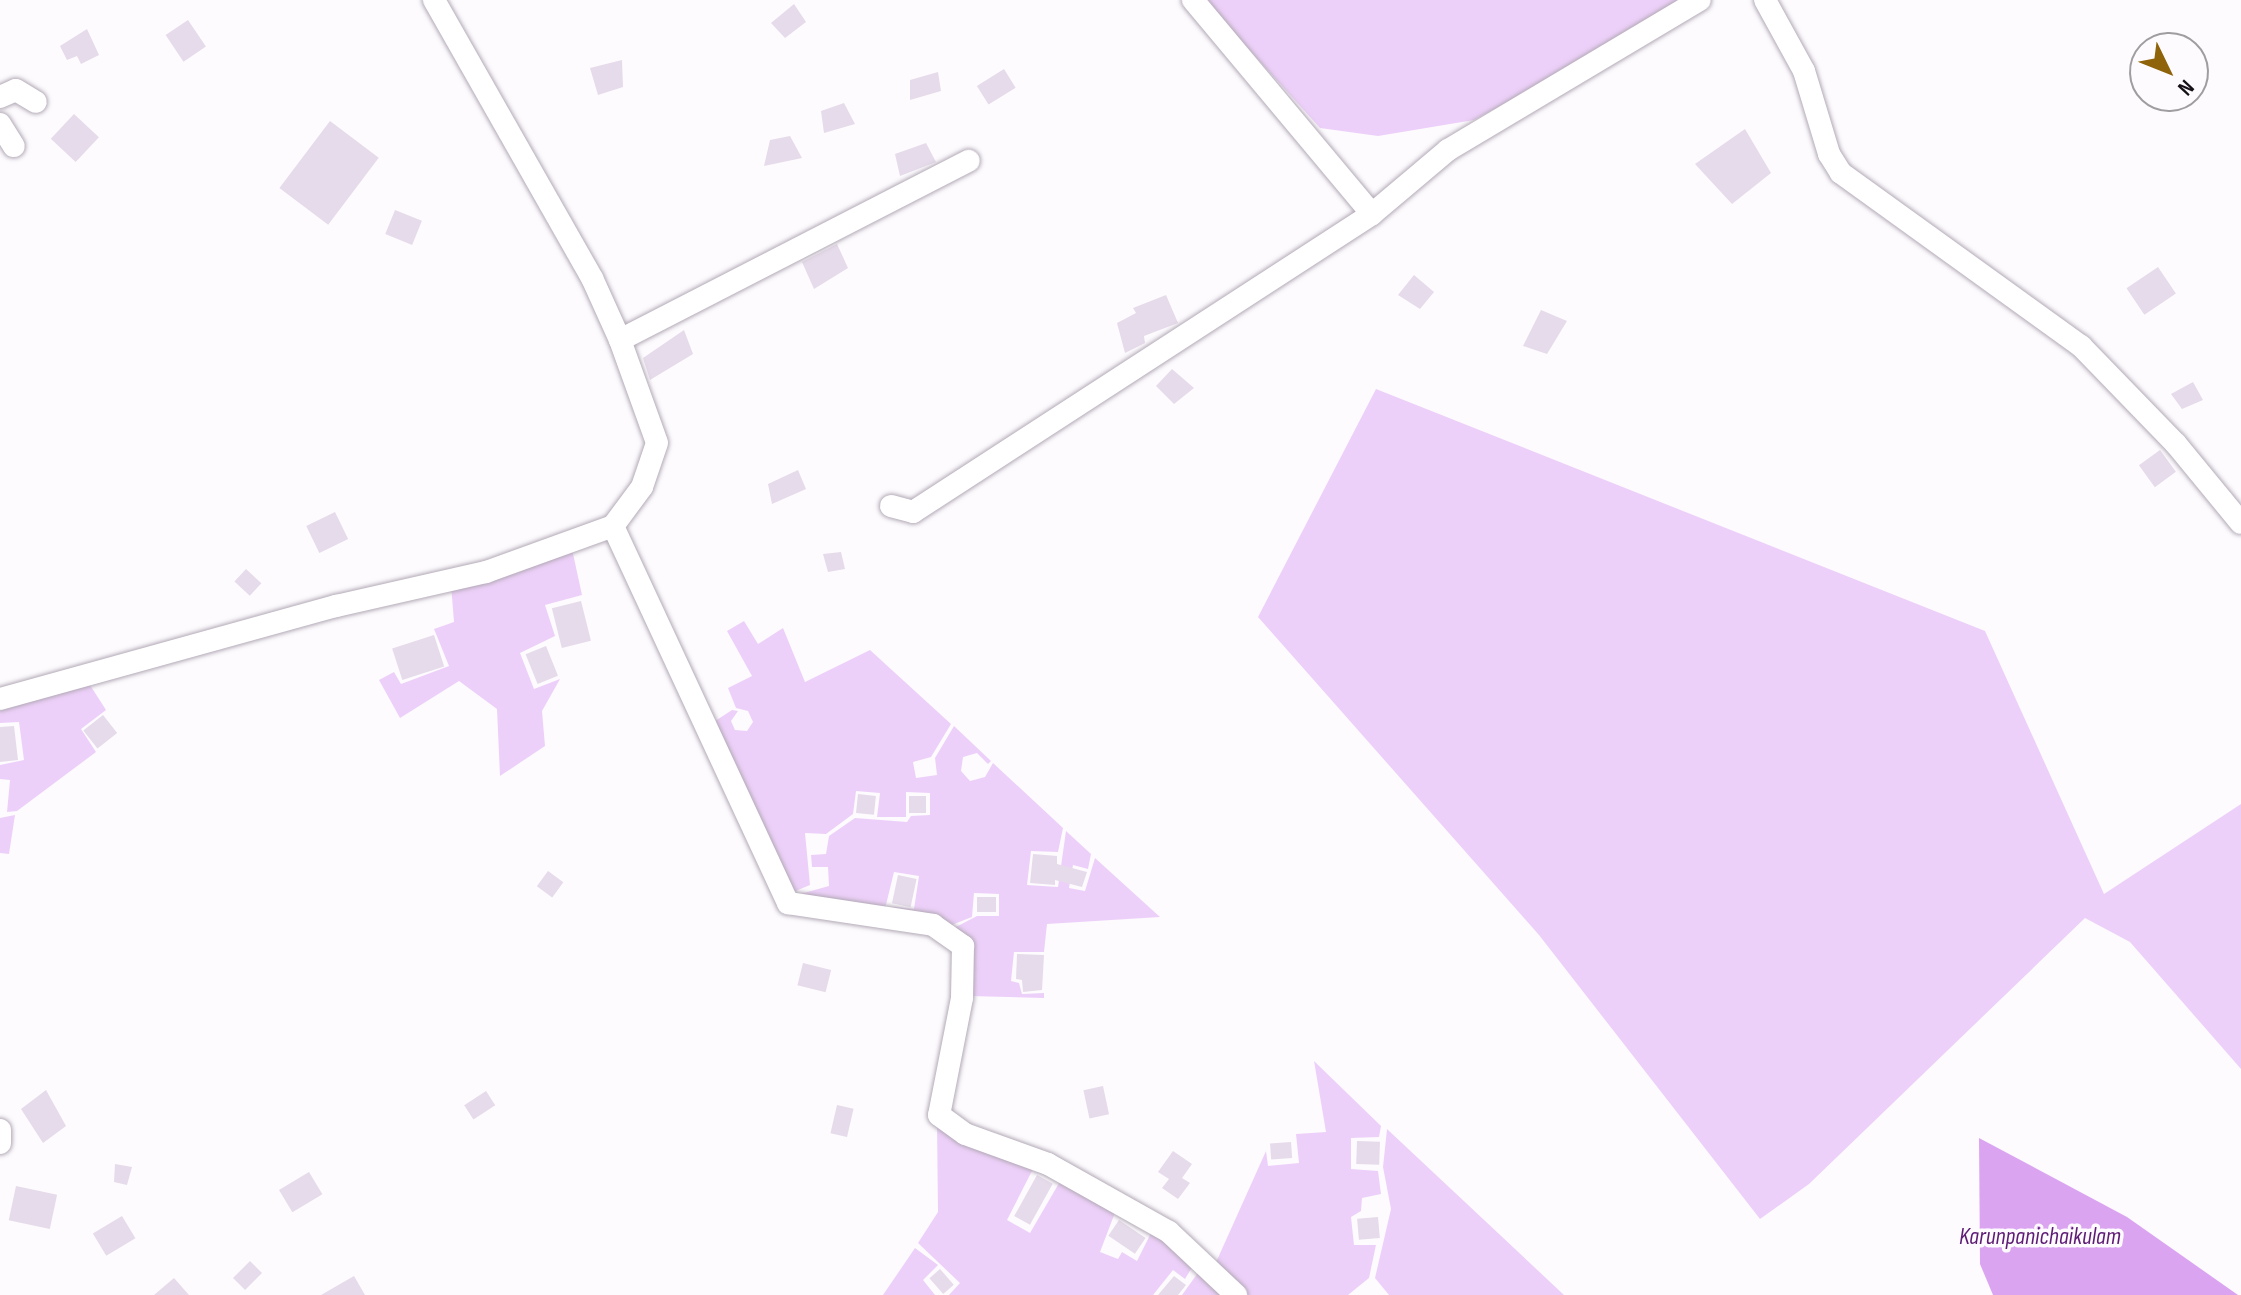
<!DOCTYPE html>
<style>
body{margin:0}
#map{position:relative;width:2241px;height:1295px;overflow:hidden;background:#fdfbfe;font-family:"Sofia Sans Condensed",sans-serif}
div>[style]{position:absolute}
.green>*{inset:0;background:#edd0f9}
.water>*{inset:0;background:#dba4f1}
.building>*{inset:0;background:#e6dbea;transform-origin:0 0}
.roads{filter:drop-shadow(0 0 2px #b2a9b6) drop-shadow(0 0 2px #b2a9b6)}
.street>*{height:22px;margin:-11px;padding:0 11px;transform-origin:11px;border-radius:11px;background:#fff}
span{translate:-50% -50%;white-space:nowrap;text-align:center;line-height:1.15;-webkit-text-stroke:7px #fdfbfe;paint-order:stroke}
.water-label{font-size:24px;color:#5e1c75;font-style:italic}
.north{position:absolute;left:2129px;top:32px;width:80px;height:80px;box-sizing:border-box;background:#fdfbfe;border:2px solid #a09da1;border-radius:50%;rotate:133deg;font-size:22px;font-weight:700;line-height:32px;text-align:center;color:#141015}
.north::after{content:'';display:block;margin:auto;width:28px;height:36px;background:#8e6309;clip-path:polygon(50% 0,100% 100%,50% 72%,0 100%)}
</style>
<div id="map">
<div class="green">
<i style="clip-path:polygon(1204px 0,1696px 0,1474px 120px,1378px 136px,1320px 128px)"></i>
<i style="clip-path:polygon(1376px 389px,1985px 631px,2104px 894px,2241px 804px,2241px 1069px,2130px 942px,2085px 918px,1809px 1184px,1760px 1219px,1539px 935px,1258px 617px)"></i>
<i style="clip-path:polygon(572px 549px,582px 595px,545px 605px,555px 636px,520px 653px,534px 689px,560px 679px,542px 711px,545px 746px,500px 776px,497px 709px,459px 681px,400px 718px,379px 680px,394px 672px,401px 684px,449px 666px,434px 629px,454px 622px,451px 585px)"></i>
<i style="clip-path:polygon(744px 621px,758px 644px,783px 628px,805px 682px,870px 650px,951px 724px,931px 757px,913px 762px,916px 778px,937px 775px,935px 758px,954px 726px,991px 761px,988px 764px,977px 753px,963px 757px,961px 771px,970px 781px,985px 777px,993px 763px,1063px 828px,1058px 852px,1031px 851px,1027px 885px,1058px 887px,1066px 831px,1091px 854px,1088px 869px,1073px 865px,1069px 888px,1085px 891px,1095px 858px,1160px 917px,1047px 924px,1044px 952px,1014px 952px,1011px 981px,1019px 983px,1022px 994px,1044px 993px,1044px 998px,969px 996px,954px 928px,977px 916px,999px 916px,999px 894px,974px 893px,972px 917px,949px 926px,888px 915px,894px 907px,914px 909px,919px 876px,894px 872px,884px 913px,793px 896px,829px 886px,828px 867px,812px 867px,811px 855px,826px 854px,829px 836px,855px 818px,907px 822px,911px 816px,930px 815px,930px 793px,906px 792px,906px 817px,877px 817px,880px 793px,856px 791px,853px 814px,826px 834px,805px 833px,810px 885px,786px 895px,706px 727px,732px 710px,738px 711px,731px 721px,735px 730px,747px 731px,753px 722px,748px 711px,736px 708px,728px 688px,752px 676px,727px 631px)"></i>
<i style="clip-path:polygon(90px 685px,106px 710px,81px 729px,96px 752px,17px 811px,7px 812px,10px 780px,0 779px,0 765px,24px 760px,19px 722px,0 723px,0 710px)"></i>
<i style="clip-path:polygon(15px 815px,9px 854px,0 853px,0 818px)"></i>
<i style="clip-path:polygon(1314px 1061px,1381px 1126px,1379px 1137px,1351px 1138px,1351px 1169px,1378px 1171px,1381px 1194px,1362px 1198px,1361px 1211px,1351px 1217px,1354px 1245px,1376px 1245px,1369px 1278px,1348px 1295px,1240px 1295px,1213px 1269px,1266px 1151px,1268px 1166px,1299px 1163px,1296px 1134px,1326px 1132px)"></i>
<i style="clip-path:polygon(937px 1124px,1034px 1167px,1007px 1220px,1030px 1233px,1062px 1178px,1116px 1210px,1100px 1252px,1118px 1259px,1122px 1252px,1137px 1261px,1152px 1231px,1194px 1264px,1185px 1279px,1173px 1270px,1153px 1295px,949px 1295px,960px 1283px,918px 1243px,938px 1212px)"></i>
<i style="clip-path:polygon(1387px 1129px,1564px 1295px,1389px 1295px,1375px 1278px,1391px 1209px,1383px 1167px)"></i>
<i style="clip-path:polygon(915px 1248px,938px 1265px,923px 1280px,935px 1295px,883px 1295px)"></i>
<i style="clip-path:polygon(1200px 1270px,1225px 1295px,1182px 1295px)"></i>
</div>
<div class="water">
<i style="clip-path:polygon(1979px 1138px,2127px 1217px,2238px 1295px,1993px 1295px,1980px 1264px)"></i>
</div>
<div class="building">
<i style="clip-path:polygon(794px 4px,806px 22px,785px 38px,771px 23px)"></i>
<i style="left:188px;top:20px;width:32px;height:27px;rotate:56deg"></i>
<i style="clip-path:polygon(87px 29px,99px 55px,81px 64px,77px 56px,67px 60px,60px 46px)"></i>
<i style="clip-path:polygon(622px 60px,623px 87px,598px 95px,590px 68px)"></i>
<i style="left:1004px;top:69px;width:22px;height:32px;rotate:58deg"></i>
<i style="clip-path:polygon(938px 72px,941px 91px,910px 100px,910px 80px)"></i>
<i style="clip-path:polygon(844px 103px,855px 124px,824px 133px,821px 111px)"></i>
<i style="left:74px;top:114px;width:34px;height:34px;rotate:43deg"></i>
<i style="left:330px;top:121px;width:61px;height:84px;rotate:37deg"></i>
<i style="clip-path:polygon(1745px 129px,1771px 173px,1732px 204px,1695px 164px)"></i>
<i style="clip-path:polygon(790px 136px,802px 158px,764px 166px,770px 140px)"></i>
<i style="clip-path:polygon(926px 143px,936px 162px,900px 176px,895px 154px)"></i>
<i style="left:395px;top:210px;width:29px;height:26px;rotate:22deg"></i>
<i style="clip-path:polygon(837px 244px,848px 268px,814px 289px,802px 262px)"></i>
<i style="left:2158px;top:267px;width:32px;height:38px;rotate:56deg"></i>
<i style="clip-path:polygon(1414px 275px,1434px 292px,1420px 309px,1398px 295px)"></i>
<i style="clip-path:polygon(1166px 295px,1178px 323px,1144px 336px,1145px 343px,1125px 353px,1117px 323px,1136px 313px,1133px 308px)"></i>
<i style="clip-path:polygon(1541px 310px,1567px 321px,1547px 354px,1523px 346px)"></i>
<i style="clip-path:polygon(684px 330px,693px 354px,650px 380px,643px 358px)"></i>
<i style="clip-path:polygon(1172px 369px,1194px 388px,1174px 404px,1156px 386px)"></i>
<i style="clip-path:polygon(2193px 382px,2203px 400px,2182px 409px,2171px 394px)"></i>
<i style="left:2160px;top:450px;width:27px;height:26px;rotate:54deg"></i>
<i style="clip-path:polygon(798px 470px,806px 489px,772px 504px,768px 484px)"></i>
<i style="left:335px;top:512px;width:30px;height:32px;rotate:64deg"></i>
<i style="clip-path:polygon(841px 552px,845px 569px,828px 572px,823px 554px)"></i>
<i style="left:246px;top:569px;width:21px;height:17px;rotate:43deg"></i>
<i style="left:581px;top:601px;width:41px;height:30px;rotate:76deg"></i>
<i style="left:434px;top:635px;width:33px;height:44px;rotate:72deg"></i>
<i style="left:546px;top:646px;width:32px;height:22px;rotate:68deg"></i>
<i style="left:103px;top:715px;width:23px;height:25px;rotate:52deg"></i>
<i style="clip-path:polygon(14px 726px,18px 760px,0 762px,0 727px)"></i>
<i style="left:858px;top:794px;width:18px;height:19px;rotate:6deg"></i>
<i style="left:909px;top:796px;width:17px;height:17px"></i>
<i style="clip-path:polygon(1033px 854px,1057px 856px,1057px 864px,1087px 872px,1082px 887px,1055px 880px,1055px 885px,1030px 883px)"></i>
<i style="left:548px;top:871px;width:19px;height:19px;rotate:36deg"></i>
<i style="left:898px;top:875px;width:19px;height:29px;rotate:12deg"></i>
<i style="left:977px;top:897px;width:19px;height:15px"></i>
<i style="clip-path:polygon(1017px 954px,1044px 955px,1042px 990px,1023px 992px,1022px 980px,1016px 979px)"></i>
<i style="left:803px;top:963px;width:29px;height:23px;rotate:14deg"></i>
<i style="left:1103px;top:1086px;width:29px;height:20px;rotate:78deg"></i>
<i style="clip-path:polygon(46px 1090px,66px 1126px,43px 1143px,21px 1109px)"></i>
<i style="left:486px;top:1091px;width:17px;height:26px;rotate:57deg"></i>
<i style="left:837px;top:1105px;width:17px;height:29px;rotate:13deg"></i>
<i style="left:1357px;top:1141px;width:23px;height:23px;rotate:2deg"></i>
<i style="left:1291px;top:1142px;width:16px;height:21px;rotate:86deg"></i>
<i style="clip-path:polygon(1173px 1151px,1192px 1164px,1182px 1178px,1190px 1183px,1178px 1199px,1162px 1188px,1169px 1179px,1158px 1172px)"></i>
<i style="clip-path:polygon(115px 1164px,132px 1167px,127px 1185px,114px 1182px)"></i>
<i style="left:309px;top:1172px;width:26px;height:35px;rotate:59deg"></i>
<i style="left:1037px;top:1175px;width:18px;height:47px;rotate:29deg"></i>
<i style="left:16px;top:1186px;width:42px;height:35px;rotate:12deg"></i>
<i style="left:122px;top:1216px;width:26px;height:34px;rotate:59deg"></i>
<i style="left:1378px;top:1217px;width:21px;height:21px;rotate:85deg"></i>
<i style="left:1119px;top:1220px;width:32px;height:19px;rotate:34deg"></i>
<i style="left:250px;top:1261px;width:17px;height:24px;rotate:45deg"></i>
<i style="left:940px;top:1269px;width:21px;height:14px;rotate:49deg"></i>
<i style="clip-path:polygon(354px 1276px,365px 1295px,321px 1295px)"></i>
<i style="clip-path:polygon(1174px 1276px,1186px 1285px,1178px 1295px,1158px 1295px)"></i>
<i style="clip-path:polygon(174px 1278px,189px 1295px,154px 1295px)"></i>
</div>
<div class="roads">
<div class="street">
<i style="left:434px;top:0;width:320px;rotate:60.4deg"></i>
<i style="left:592px;top:278px;width:68px;rotate:65.7deg"></i>
<i style="left:620px;top:340px;width:109px;rotate:70.2deg"></i>
<i style="left:657px;top:443px;width:46px;rotate:108.8deg"></i>
<i style="left:642px;top:487px;width:49px;rotate:126.6deg"></i>
<i style="left:613px;top:526px;width:416px;rotate:65.1deg"></i>
<i style="left:788px;top:903px;width:147px;rotate:8.6deg"></i>
<i style="left:933px;top:925px;width:37px;rotate:35deg"></i>
<i style="left:963px;top:946px;width:52px;rotate:91.1deg"></i>
<i style="left:962px;top:998px;width:119px;rotate:101.1deg"></i>
<i style="left:939px;top:1115px;width:32px;rotate:36deg"></i>
<i style="left:965px;top:1134px;width:88px;rotate:19.9deg"></i>
<i style="left:1048px;top:1164px;width:139px;rotate:29.3deg"></i>
<i style="left:1169px;top:1232px;width:92px;rotate:43.2deg"></i>
<i style="left:1193px;top:0;width:279px;rotate:50.1deg"></i>
<i style="left:1765px;top:0;width:81px;rotate:61.2deg"></i>
<i style="left:1804px;top:71px;width:87px;rotate:73.2deg"></i>
<i style="left:1829px;top:154px;width:22px;rotate:58deg"></i>
<i style="left:1841px;top:173px;width:296px;rotate:35.8deg"></i>
<i style="left:2081px;top:346px;width:136px;rotate:45.9deg"></i>
<i style="left:2176px;top:444px;width:102px;rotate:50.6deg"></i>
<i style="left:0;top:97px;width:17px;rotate:-24deg"></i>
<i style="left:16px;top:90px;width:23px;rotate:31deg"></i>
<i style="left:0;top:124px;width:26px;rotate:58deg"></i>
<i style="left:620px;top:340px;width:392px;rotate:-27.2deg"></i>
<i style="left:891px;top:506px;width:23px;rotate:15deg"></i>
<i style="left:913px;top:512px;width:547px;rotate:-32.99deg"></i>
<i style="left:1372px;top:214px;width:99px;rotate:-40.1deg"></i>
<i style="left:1448px;top:150px;width:293px;rotate:-30.8deg"></i>
<i style="left:0;top:699px;width:349px;rotate:-15.5deg"></i>
<i style="left:336px;top:606px;width:154px;rotate:-12.8deg"></i>
<i style="left:486px;top:572px;width:135px;rotate:-19.9deg"></i>
<i style="left:0;top:1130px;width:13px;rotate:90deg"></i>
</div>
</div>
<div class="water-label">
<span style="left:2040px;top:1237px">Karunpanichaikulam</span>
</div>
<div class="north">N</div>
</div>
